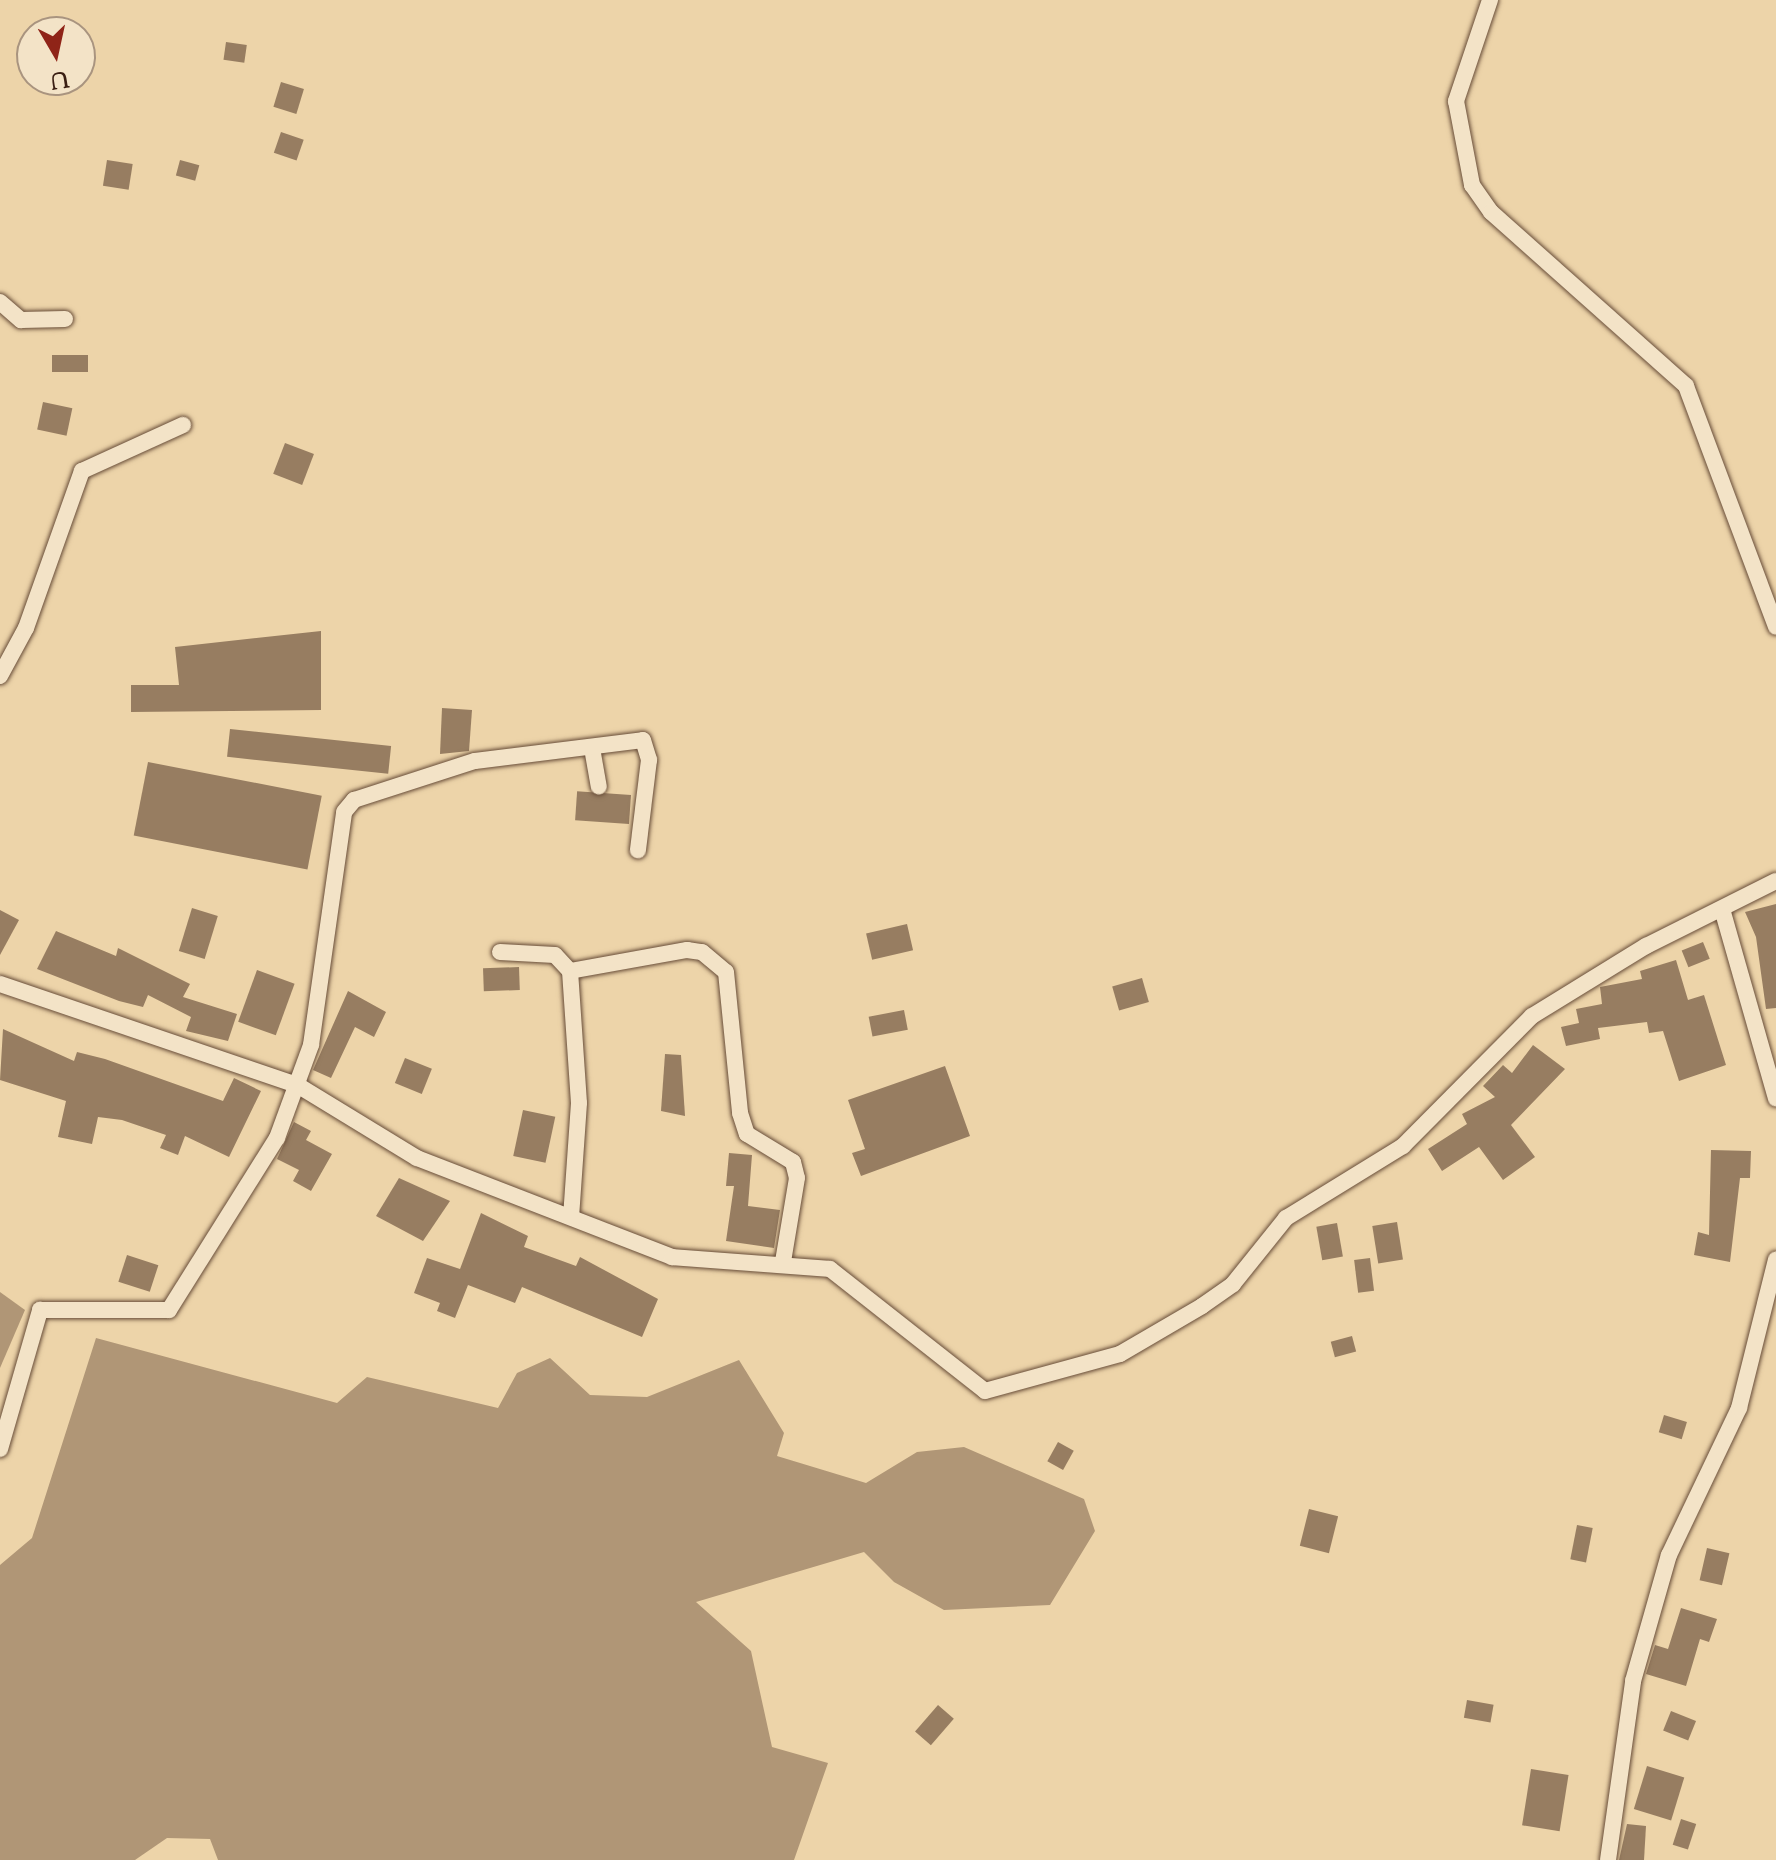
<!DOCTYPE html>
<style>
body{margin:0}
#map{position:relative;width:1776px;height:1860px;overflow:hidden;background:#edd4a9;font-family:"Sorts Mill Goudy",serif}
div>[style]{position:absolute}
.water>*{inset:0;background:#b09676}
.building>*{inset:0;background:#977d61;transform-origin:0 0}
.roads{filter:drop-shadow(0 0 2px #674c38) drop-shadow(0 0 2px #674c38)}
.minor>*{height:16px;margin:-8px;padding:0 8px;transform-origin:8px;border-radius:8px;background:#f3e3c7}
span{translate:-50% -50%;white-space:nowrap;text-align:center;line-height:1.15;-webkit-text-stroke:7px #f3e3c7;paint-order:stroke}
.north{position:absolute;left:16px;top:16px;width:80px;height:80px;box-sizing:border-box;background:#f3e3c7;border:2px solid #a9947f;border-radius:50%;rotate:171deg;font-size:22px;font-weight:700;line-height:32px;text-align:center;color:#3a1e12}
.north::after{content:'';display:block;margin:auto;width:28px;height:36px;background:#8f2418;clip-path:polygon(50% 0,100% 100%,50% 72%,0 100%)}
</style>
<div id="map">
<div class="water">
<i style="clip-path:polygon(0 1292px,25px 1310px,0 1368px)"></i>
<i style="clip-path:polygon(96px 1338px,337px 1403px,367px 1377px,498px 1408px,517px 1373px,550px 1358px,590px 1395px,647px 1397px,739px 1360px,784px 1433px,777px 1456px,866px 1483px,917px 1452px,964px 1447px,1084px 1499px,1095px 1531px,1050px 1605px,944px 1610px,894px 1582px,864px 1552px,696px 1602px,751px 1651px,772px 1747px,828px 1763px,794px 1860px,218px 1860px,210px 1839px,167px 1838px,135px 1860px,0 1860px,0 1565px,32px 1538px)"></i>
</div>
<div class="building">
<i style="left:226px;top:42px;width:21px;height:18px;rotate:8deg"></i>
<i style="left:281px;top:82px;width:24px;height:26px;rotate:17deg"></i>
<i style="left:281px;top:132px;width:24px;height:22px;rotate:19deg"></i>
<i style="left:107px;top:160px;width:26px;height:26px;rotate:9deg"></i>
<i style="left:180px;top:160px;width:20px;height:16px;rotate:15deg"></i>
<i style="left:52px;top:355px;width:36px;height:17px"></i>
<i style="left:43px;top:402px;width:30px;height:28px;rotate:12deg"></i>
<i style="left:285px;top:443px;width:31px;height:33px;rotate:21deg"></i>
<i style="clip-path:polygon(321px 631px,321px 710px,131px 712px,131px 685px,179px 685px,175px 647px)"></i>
<i style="clip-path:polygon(442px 708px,472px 710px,469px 751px,440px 754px)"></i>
<i style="left:230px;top:729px;width:162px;height:28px;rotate:6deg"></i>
<i style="left:148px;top:762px;width:177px;height:75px;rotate:11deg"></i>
<i style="left:631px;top:795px;width:29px;height:54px;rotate:94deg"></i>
<i style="clip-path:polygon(1776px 904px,1776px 1008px,1766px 1009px,1756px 937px,1745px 912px)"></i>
<i style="left:192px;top:908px;width:27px;height:45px;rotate:17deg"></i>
<i style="clip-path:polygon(0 910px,19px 920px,0 955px)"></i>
<i style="left:907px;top:924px;width:27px;height:42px;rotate:77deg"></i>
<i style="clip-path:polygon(56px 931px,116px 956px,118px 948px,190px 984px,183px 997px,237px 1014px,228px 1041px,186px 1031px,191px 1017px,148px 995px,143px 1007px,119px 1001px,37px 969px)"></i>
<i style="left:1703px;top:942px;width:18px;height:23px;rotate:68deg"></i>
<i style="clip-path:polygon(1676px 960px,1688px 1000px,1704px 995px,1726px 1065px,1679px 1081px,1663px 1031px,1649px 1033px,1647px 1022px,1598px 1028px,1600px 1039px,1566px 1046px,1561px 1027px,1579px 1023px,1576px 1009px,1602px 1004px,1600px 987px,1642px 979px,1640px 971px)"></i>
<i style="left:519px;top:967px;width:23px;height:36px;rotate:88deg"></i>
<i style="left:257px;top:970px;width:40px;height:55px;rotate:20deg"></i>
<i style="left:1142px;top:978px;width:25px;height:31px;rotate:74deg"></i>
<i style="clip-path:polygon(348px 991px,386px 1012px,374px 1037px,355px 1027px,331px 1078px,313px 1070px)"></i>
<i style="left:904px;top:1010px;width:20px;height:36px;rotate:79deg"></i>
<i style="clip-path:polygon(3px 1029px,74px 1061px,77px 1052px,105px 1059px,223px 1101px,234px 1078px,261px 1091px,229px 1157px,185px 1136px,178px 1155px,160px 1148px,166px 1135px,122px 1120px,98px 1117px,92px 1144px,58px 1137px,66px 1101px,0 1080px)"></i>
<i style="clip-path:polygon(1533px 1045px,1565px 1069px,1511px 1125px,1535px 1157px,1503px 1180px,1479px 1147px,1442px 1171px,1428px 1149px,1467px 1124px,1462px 1114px,1495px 1097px,1483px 1086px,1503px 1065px,1512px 1073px)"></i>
<i style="clip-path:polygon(665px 1054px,681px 1055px,685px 1116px,661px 1111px)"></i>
<i style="left:405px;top:1058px;width:29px;height:27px;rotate:22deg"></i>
<i style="clip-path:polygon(945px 1066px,970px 1136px,861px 1176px,852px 1153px,865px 1149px,848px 1100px)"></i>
<i style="left:523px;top:1110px;width:33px;height:47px;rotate:12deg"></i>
<i style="clip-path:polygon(294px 1122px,311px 1131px,306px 1140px,332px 1154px,311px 1191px,293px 1181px,299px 1170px,277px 1159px)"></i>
<i style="clip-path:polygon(1711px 1150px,1751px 1151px,1750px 1178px,1740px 1178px,1730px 1262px,1694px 1255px,1698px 1232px,1709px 1235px)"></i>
<i style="clip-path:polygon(729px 1153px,752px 1155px,748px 1206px,780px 1210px,774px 1248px,726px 1241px,734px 1186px,726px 1186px)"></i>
<i style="clip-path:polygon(399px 1178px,450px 1201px,423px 1241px,376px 1216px)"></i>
<i style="clip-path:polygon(481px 1213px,528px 1236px,524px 1247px,576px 1266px,580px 1257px,658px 1299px,642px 1337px,522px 1287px,515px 1303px,468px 1285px,455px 1318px,437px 1311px,440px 1303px,414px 1293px,427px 1258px,460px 1269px)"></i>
<i style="left:1397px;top:1222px;width:38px;height:25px;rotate:81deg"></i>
<i style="left:1337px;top:1223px;width:34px;height:21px;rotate:80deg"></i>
<i style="left:127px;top:1255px;width:33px;height:28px;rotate:18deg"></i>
<i style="left:1370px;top:1258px;width:33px;height:16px;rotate:83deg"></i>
<i style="left:1352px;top:1336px;width:16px;height:22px;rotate:75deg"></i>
<i style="left:1664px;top:1415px;width:24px;height:18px;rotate:17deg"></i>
<i style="left:1058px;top:1442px;width:18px;height:22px;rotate:29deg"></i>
<i style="left:1309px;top:1509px;width:30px;height:38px;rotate:14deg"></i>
<i style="left:1577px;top:1525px;width:16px;height:35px;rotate:11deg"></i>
<i style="left:1707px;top:1548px;width:23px;height:33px;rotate:13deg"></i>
<i style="clip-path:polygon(1681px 1608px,1717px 1619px,1709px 1642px,1700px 1639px,1686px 1686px,1646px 1674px,1655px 1645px,1668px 1649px)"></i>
<i style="left:1467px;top:1700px;width:27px;height:18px;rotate:10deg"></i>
<i style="left:938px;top:1705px;width:21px;height:35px;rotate:41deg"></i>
<i style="left:1671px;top:1711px;width:27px;height:21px;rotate:22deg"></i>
<i style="left:1647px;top:1766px;width:39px;height:45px;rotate:17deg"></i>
<i style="left:1531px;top:1769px;width:38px;height:57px;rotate:9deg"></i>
<i style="left:1681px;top:1819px;width:16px;height:27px;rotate:18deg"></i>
<i style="clip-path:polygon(1627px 1824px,1646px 1826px,1644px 1860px,1619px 1860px)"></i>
</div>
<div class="roads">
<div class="minor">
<i style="left:1490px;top:0;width:107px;rotate:108.6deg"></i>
<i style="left:1456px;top:101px;width:86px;rotate:79.2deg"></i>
<i style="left:1472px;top:185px;width:33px;rotate:55deg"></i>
<i style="left:1491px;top:212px;width:261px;rotate:41.7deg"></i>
<i style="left:1686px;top:386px;width:257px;rotate:69.5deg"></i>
<i style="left:0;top:302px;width:28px;rotate:41deg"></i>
<i style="left:21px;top:320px;width:44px;rotate:-1.3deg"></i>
<i style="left:0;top:676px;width:55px;rotate:-61.6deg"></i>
<i style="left:26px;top:628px;width:167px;rotate:-70.4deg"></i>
<i style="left:82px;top:471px;width:111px;rotate:-24.5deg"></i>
<i style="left:592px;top:748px;width:39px;rotate:80deg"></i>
<i style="left:1722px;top:909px;width:197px;rotate:74.1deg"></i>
<i style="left:500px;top:952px;width:55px;rotate:3.1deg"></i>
<i style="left:555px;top:955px;width:22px;rotate:47deg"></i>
<i style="left:570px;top:971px;width:132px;rotate:86.1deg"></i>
<i style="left:579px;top:1103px;width:114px;rotate:94deg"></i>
<i style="left:570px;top:971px;width:119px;rotate:-10.2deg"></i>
<i style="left:687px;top:950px;width:15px;rotate:8deg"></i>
<i style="left:702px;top:952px;width:31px;rotate:40deg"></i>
<i style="left:726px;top:972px;width:142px;rotate:84.3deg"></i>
<i style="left:740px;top:1113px;width:22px;rotate:72deg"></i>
<i style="left:747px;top:1134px;width:54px;rotate:31.3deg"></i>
<i style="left:793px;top:1162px;width:16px;rotate:76deg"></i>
<i style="left:797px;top:1178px;width:85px;rotate:99.5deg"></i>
<i style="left:0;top:984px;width:316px;rotate:18.8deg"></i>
<i style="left:299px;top:1086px;width:138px;rotate:31.4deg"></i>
<i style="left:417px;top:1158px;width:274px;rotate:21.2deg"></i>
<i style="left:672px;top:1257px;width:158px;rotate:4.3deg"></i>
<i style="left:830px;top:1269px;width:197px;rotate:38.2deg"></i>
<i style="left:985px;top:1391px;width:140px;rotate:-15.3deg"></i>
<i style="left:1120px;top:1354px;width:95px;rotate:-30.3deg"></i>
<i style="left:1202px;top:1306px;width:38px;rotate:-35deg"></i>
<i style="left:1233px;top:1284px;width:85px;rotate:-51.2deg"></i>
<i style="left:1286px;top:1218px;width:137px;rotate:-31.6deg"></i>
<i style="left:1403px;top:1146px;width:183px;rotate:-45.2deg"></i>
<i style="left:1532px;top:1016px;width:134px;rotate:-31.6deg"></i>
<i style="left:1646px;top:946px;width:145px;rotate:-26.6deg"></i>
<i style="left:0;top:1449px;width:145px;rotate:-73.9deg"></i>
<i style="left:40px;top:1310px;width:129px"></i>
<i style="left:169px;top:1310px;width:203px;rotate:-57.9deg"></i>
<i style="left:277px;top:1138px;width:99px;rotate:-69.9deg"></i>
<i style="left:311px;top:1045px;width:235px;rotate:-81.9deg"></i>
<i style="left:344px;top:812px;width:16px;rotate:-50deg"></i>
<i style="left:354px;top:800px;width:127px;rotate:-17.9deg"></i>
<i style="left:475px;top:761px;width:169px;rotate:-7.1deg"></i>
<i style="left:643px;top:740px;width:21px;rotate:73deg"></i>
<i style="left:649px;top:760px;width:91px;rotate:97deg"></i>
<i style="left:1608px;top:1860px;width:181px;rotate:-82deg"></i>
<i style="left:1633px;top:1681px;width:131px;rotate:-74.1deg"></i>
<i style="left:1669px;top:1555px;width:163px;rotate:-64.5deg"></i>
<i style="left:1739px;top:1408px;width:153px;rotate:-76deg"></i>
</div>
</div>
<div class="north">U</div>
</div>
